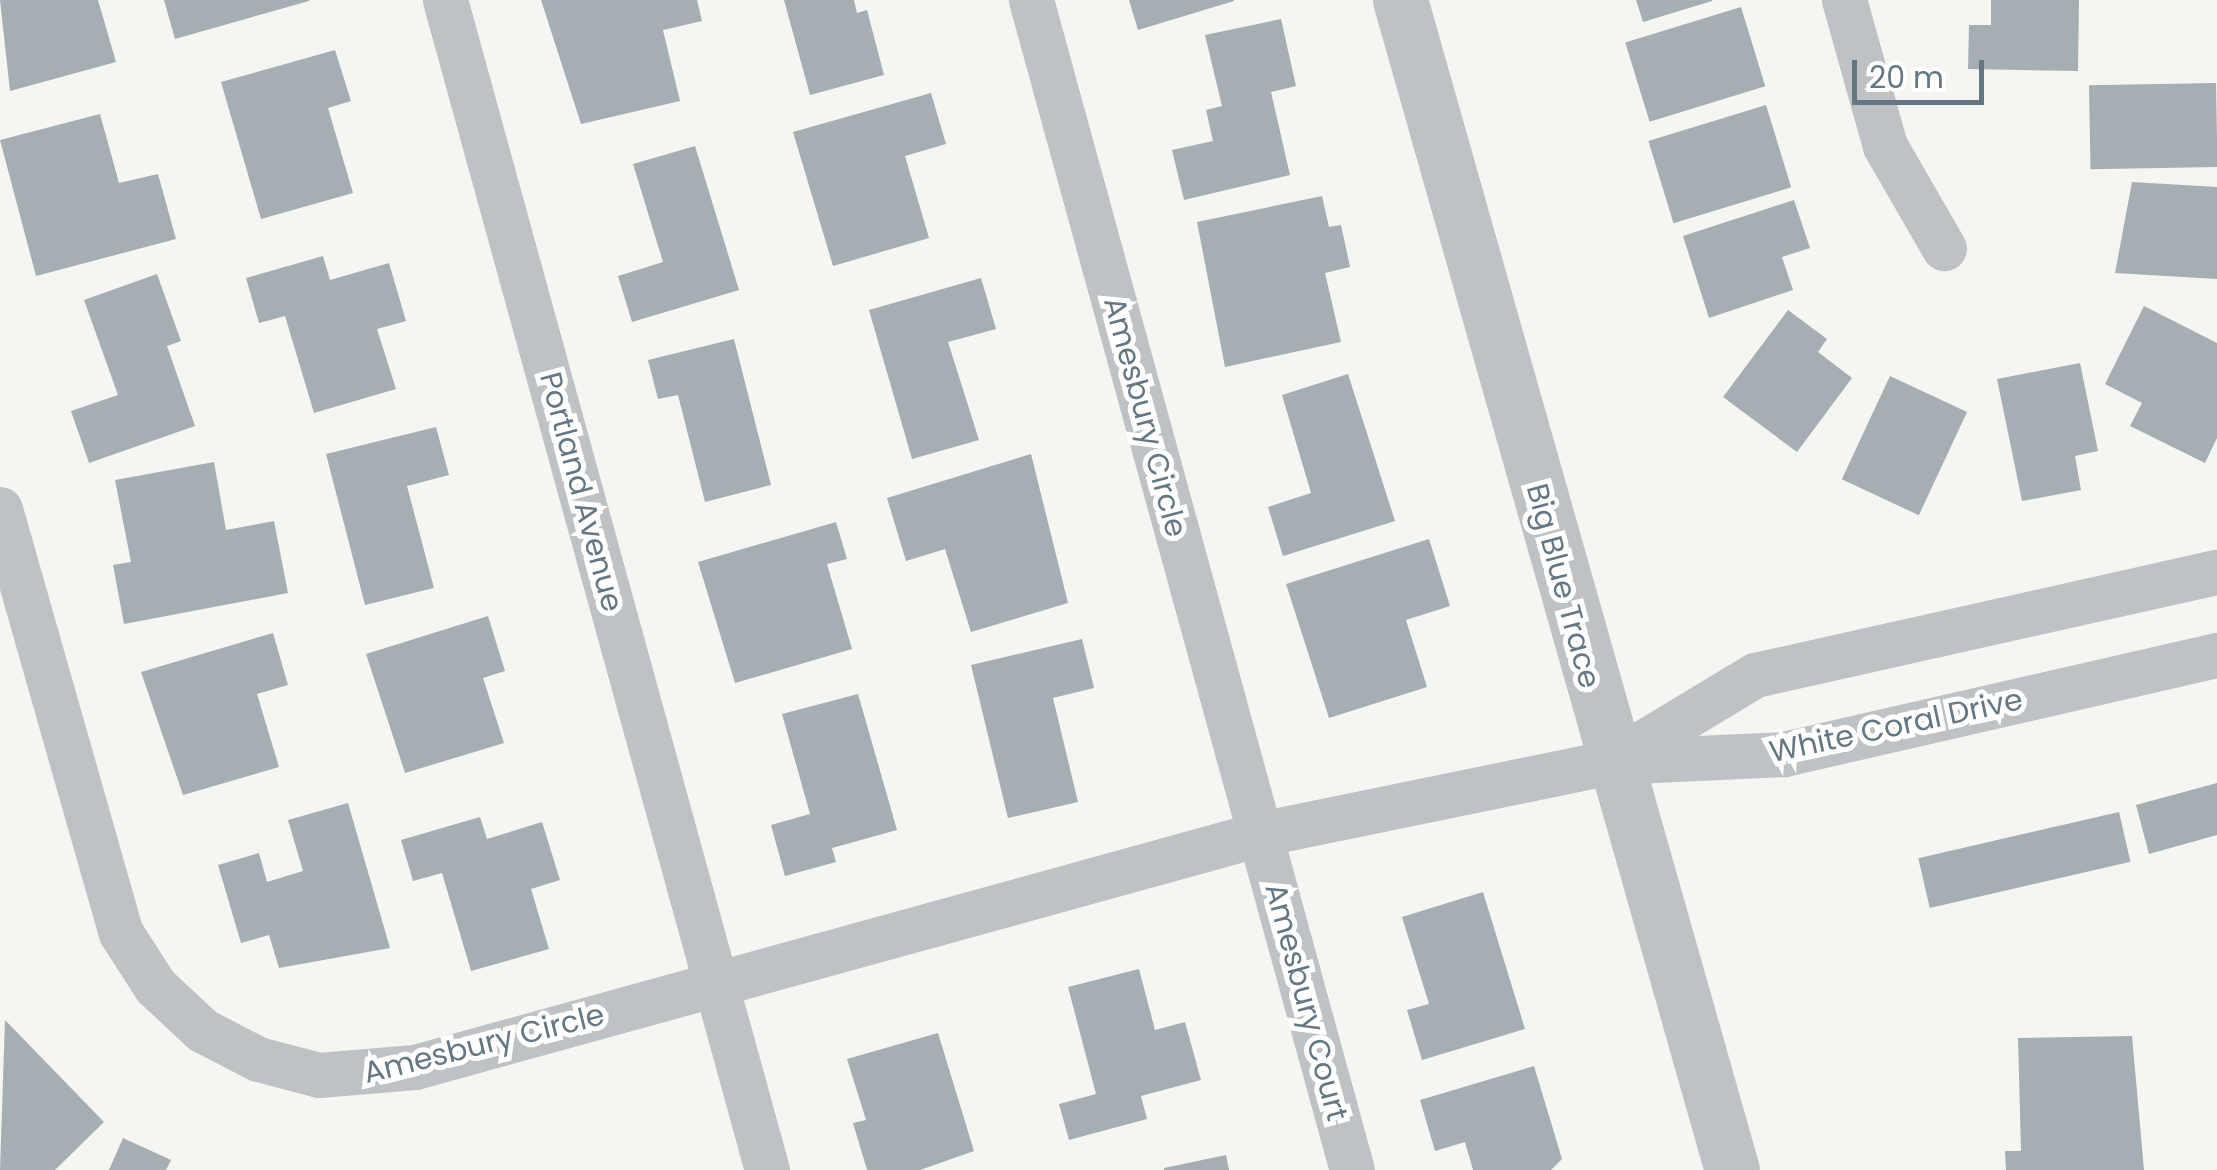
<!DOCTYPE html>
<style>
body{margin:0}
#map{position:relative;width:2217px;height:1170px;overflow:hidden;background:#f5f5f2;font-family:Poppins,sans-serif}
div>[style]{position:absolute}
.building>*{inset:0;background:#a5aeb3;transform-origin:0 0}
.minor>*{height:45px;margin:-22.5px;padding:0 22.5px;transform-origin:22.5px;border-radius:22.5px;background:#bec2c5}
.tertiary>*{height:55px;margin:-27.5px;padding:0 27.5px;transform-origin:27.5px;border-radius:27.5px;background:#bec2c5}
span{translate:-50% -50%;white-space:nowrap;text-align:center;line-height:1.15;-webkit-text-stroke:10px #fff;paint-order:stroke}
.street-label{font-size:30px;color:#657782}
.scale{position:absolute;left:1852px;top:60px;width:132px;height:45px;box-sizing:border-box;border:5px solid #657782;border-top:0;padding-left:12px;font-size:30px;line-height:35px;white-space:nowrap;color:#657782;-webkit-text-stroke:8px #fff;paint-order:stroke}
</style>
<div id="map">
<div class="building">
<i style="clip-path:polygon(0 0,98px 0,116px 62px,10px 91px)"></i>
<i style="clip-path:polygon(164px 0,309px 0,309px 1px,175px 39px)"></i>
<i style="clip-path:polygon(541px 0,697px 0,702px 21px,663px 30px,680px 101px,581px 124px)"></i>
<i style="clip-path:polygon(784px 0,854px 0,857px 13px,867px 10px,884px 75px,810px 95px)"></i>
<i style="clip-path:polygon(1129px 0,1234px 0,1234px 1px,1138px 30px)"></i>
<i style="clip-path:polygon(1636px 0,1712px 0,1712px 1px,1643px 22px)"></i>
<i style="clip-path:polygon(1991px 0,2079px 0,2078px 71px,1968px 69px,1969px 25px,1991px 25px)"></i>
<i style="left:1741px;top:7px;width:83px;height:121px;rotate:73deg"></i>
<i style="clip-path:polygon(1281px 19px,1296px 86px,1271px 92px,1290px 175px,1184px 200px,1172px 150px,1213px 141px,1206px 110px,1222px 106px,1205px 35px)"></i>
<i style="clip-path:polygon(335px 50px,351px 101px,328px 108px,353px 193px,261px 219px,221px 82px)"></i>
<i style="left:2216px;top:83px;width:84px;height:127px;rotate:89deg"></i>
<i style="clip-path:polygon(931px 93px,946px 144px,905px 156px,929px 238px,833px 266px,793px 132px)"></i>
<i style="left:1766px;top:105px;width:86px;height:123px;rotate:73deg"></i>
<i style="clip-path:polygon(100px 114px,119px 183px,158px 174px,176px 239px,36px 276px,0 140px)"></i>
<i style="clip-path:polygon(695px 146px,739px 290px,632px 322px,618px 276px,663px 262px,633px 164px)"></i>
<i style="clip-path:polygon(2132px 182px,2217px 187px,2217px 279px,2115px 273px)"></i>
<i style="clip-path:polygon(1322px 196px,1329px 227px,1341px 225px,1350px 267px,1325px 273px,1341px 342px,1225px 367px,1197px 222px)"></i>
<i style="clip-path:polygon(1794px 200px,1810px 248px,1782px 257px,1793px 290px,1709px 318px,1683px 236px)"></i>
<i style="clip-path:polygon(323px 256px,330px 280px,389px 263px,406px 321px,377px 329px,396px 389px,314px 413px,285px 316px,259px 323px,246px 278px)"></i>
<i style="clip-path:polygon(157px 274px,181px 341px,167px 346px,195px 426px,89px 463px,71px 411px,118px 395px,84px 300px)"></i>
<i style="clip-path:polygon(981px 278px,996px 329px,948px 342px,979px 440px,912px 459px,869px 310px)"></i>
<i style="clip-path:polygon(2144px 306px,2217px 343px,2217px 438px,2205px 463px,2130px 426px,2142px 403px,2105px 384px)"></i>
<i style="clip-path:polygon(1788px 310px,1827px 339px,1818px 352px,1852px 378px,1797px 452px,1723px 397px)"></i>
<i style="clip-path:polygon(734px 339px,771px 485px,705px 502px,678px 395px,658px 399px,648px 360px)"></i>
<i style="clip-path:polygon(2080px 363px,2098px 451px,2075px 456px,2081px 490px,2022px 501px,1997px 379px)"></i>
<i style="clip-path:polygon(1348px 374px,1395px 521px,1283px 556px,1268px 507px,1311px 493px,1282px 395px)"></i>
<i style="left:1890px;top:376px;width:85px;height:114px;rotate:25deg"></i>
<i style="clip-path:polygon(436px 427px,449px 475px,407px 486px,434px 588px,365px 605px,326px 454px)"></i>
<i style="clip-path:polygon(1031px 454px,1068px 603px,971px 632px,945px 549px,906px 561px,887px 498px)"></i>
<i style="clip-path:polygon(214px 462px,226px 530px,274px 521px,288px 593px,124px 624px,113px 565px,131px 562px,115px 480px)"></i>
<i style="clip-path:polygon(836px 522px,847px 559px,827px 564px,852px 649px,735px 683px,698px 562px)"></i>
<i style="clip-path:polygon(1429px 539px,1450px 606px,1406px 620px,1427px 687px,1329px 718px,1286px 584px)"></i>
<i style="clip-path:polygon(488px 616px,505px 671px,483px 678px,504px 743px,405px 773px,366px 654px)"></i>
<i style="clip-path:polygon(273px 633px,288px 685px,257px 694px,279px 767px,183px 795px,141px 672px)"></i>
<i style="clip-path:polygon(1082px 639px,1094px 688px,1053px 698px,1078px 802px,1008px 818px,971px 665px)"></i>
<i style="clip-path:polygon(858px 694px,897px 830px,832px 848px,836px 862px,785px 876px,771px 825px,810px 814px,782px 714px)"></i>
<i style="clip-path:polygon(2217px 783px,2217px 835px,2149px 854px,2136px 805px)"></i>
<i style="clip-path:polygon(348px 803px,390px 948px,279px 968px,269px 935px,241px 943px,218px 865px,259px 853px,267px 882px,303px 871px,288px 820px)"></i>
<i style="left:2119px;top:812px;width:51px;height:206px;rotate:77deg"></i>
<i style="clip-path:polygon(480px 817px,487px 839px,542px 822px,560px 880px,531px 889px,549px 949px,471px 971px,442px 873px,413px 881px,401px 840px)"></i>
<i style="clip-path:polygon(1483px 892px,1525px 1029px,1422px 1060px,1407px 1010px,1429px 1004px,1402px 917px)"></i>
<i style="clip-path:polygon(1139px 969px,1155px 1030px,1185px 1022px,1201px 1080px,1141px 1096px,1147px 1119px,1069px 1140px,1059px 1104px,1096px 1094px,1068px 987px)"></i>
<i style="clip-path:polygon(5px 1020px,104px 1122px,55px 1170px,0 1170px)"></i>
<i style="clip-path:polygon(938px 1033px,974px 1151px,920px 1170px,867px 1170px,853px 1123px,866px 1120px,847px 1059px)"></i>
<i style="clip-path:polygon(2132px 1036px,2144px 1170px,2006px 1170px,2005px 1151px,2021px 1151px,2018px 1038px)"></i>
<i style="clip-path:polygon(1534px 1066px,1562px 1159px,1551px 1170px,1473px 1170px,1465px 1142px,1435px 1151px,1420px 1100px)"></i>
<i style="clip-path:polygon(123px 1138px,171px 1160px,166px 1170px,109px 1170px)"></i>
<i style="clip-path:polygon(1226px 1155px,1229px 1170px,1164px 1170px,1164px 1168px)"></i>
</div>
<div class="minor">
<i style="left:445px;top:0;width:1214px;rotate:74.61deg"></i>
<i style="left:1031px;top:0;width:1213px;rotate:74.66deg"></i>
<i style="left:1844px;top:0;width:152px;rotate:74.3deg"></i>
<i style="left:1885px;top:146px;width:118px;rotate:60deg"></i>
<i style="left:0;top:509px;width:441px;rotate:74.1deg"></i>
<i style="left:121px;top:933px;width:63px;rotate:57.3deg"></i>
<i style="left:155px;top:986px;width:64px;rotate:43.1deg"></i>
<i style="left:202px;top:1030px;width:63px;rotate:27.4deg"></i>
<i style="left:258px;top:1059px;width:63px;rotate:14.7deg"></i>
<i style="left:319px;top:1075px;width:96px;rotate:-4.8deg"></i>
<i style="left:415px;top:1067px;width:877px;rotate:-15.42deg"></i>
<i style="left:1260px;top:834px;width:358px;rotate:-11.6deg"></i>
<i style="left:1611px;top:762px;width:173px;rotate:-2.6deg"></i>
<i style="left:1784px;top:754px;width:444px;rotate:-12.9deg"></i>
<i style="left:1614px;top:760px;width:165px;rotate:-31.1deg"></i>
<i style="left:1755px;top:675px;width:473px;rotate:-12.6deg"></i>
</div>
<div class="tertiary">
<i style="left:1400px;top:0;width:1216px;rotate:74.16deg"></i>
</div>
<div class="street-label">
<span style="left:1145px;top:417px;rotate:75deg">Amesbury Circle</span>
<span style="left:581px;top:492px;rotate:75deg">Portland Avenue</span>
<span style="left:1563px;top:586px;rotate:75deg">Big Blue Trace</span>
<span style="left:1896px;top:726px;rotate:-12deg">White Coral Drive</span>
<span style="left:1306px;top:1002px;rotate:75deg">Amesbury Court</span>
<span style="left:484px;top:1044px;rotate:-14deg">Amesbury Circle</span>
</div>
<div class="scale">20 m</div>
</div>
